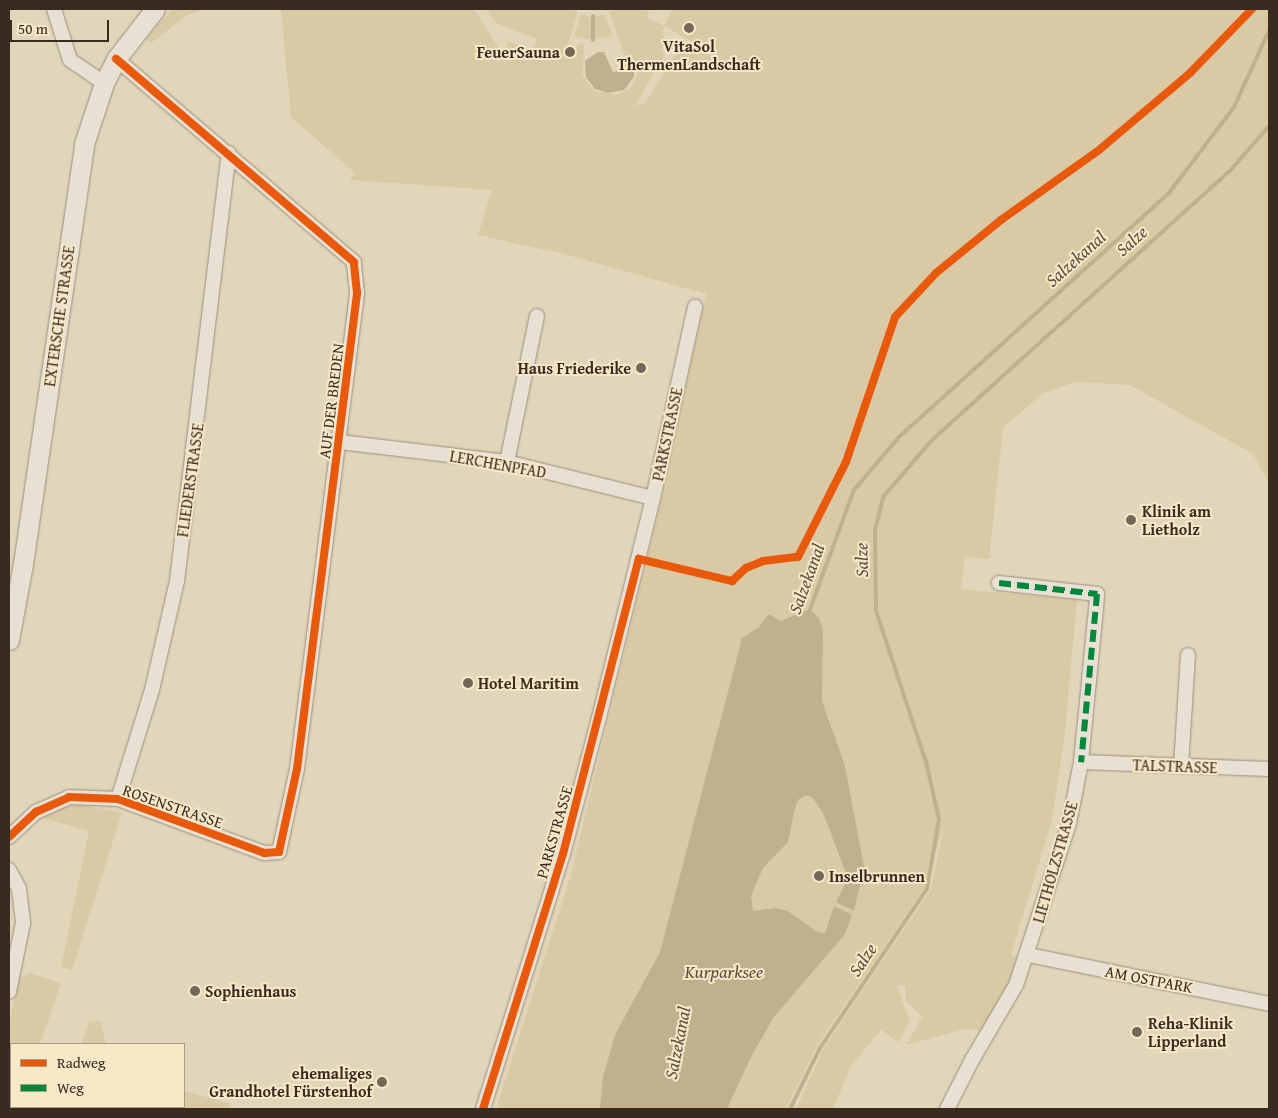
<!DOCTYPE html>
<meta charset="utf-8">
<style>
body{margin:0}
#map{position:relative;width:1278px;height:1118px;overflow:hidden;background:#e2d6ba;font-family:"Gentium Book Plus",serif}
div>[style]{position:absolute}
.green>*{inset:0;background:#dac9a5}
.water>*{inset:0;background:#c1b08e}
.stream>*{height:4px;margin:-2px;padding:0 2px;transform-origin:2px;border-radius:2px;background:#c1b08e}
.roads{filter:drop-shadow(0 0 1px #98907f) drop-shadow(0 0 1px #98907f)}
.street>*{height:14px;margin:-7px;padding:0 7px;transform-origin:7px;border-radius:7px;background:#e7e0d3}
.secondary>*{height:19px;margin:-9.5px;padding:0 9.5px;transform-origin:9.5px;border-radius:9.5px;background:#e7e0d3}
.quiet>*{height:6px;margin-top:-3px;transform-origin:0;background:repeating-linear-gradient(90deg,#00873e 0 12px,transparent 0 18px)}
.cycleway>*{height:8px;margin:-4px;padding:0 4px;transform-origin:4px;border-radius:4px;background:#e8590c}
.dots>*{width:14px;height:14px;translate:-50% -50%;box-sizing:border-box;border:2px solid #f7e8c8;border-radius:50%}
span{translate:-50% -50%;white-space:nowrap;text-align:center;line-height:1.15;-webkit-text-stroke:4px #f7e8c8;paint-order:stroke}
.poi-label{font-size:16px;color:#3a2b21;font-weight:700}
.right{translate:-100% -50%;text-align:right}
.left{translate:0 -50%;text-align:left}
.street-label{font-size:16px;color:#3a2b21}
.water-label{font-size:18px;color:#5e4e3c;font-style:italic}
.frame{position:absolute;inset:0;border:10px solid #3a2b21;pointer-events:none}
.legend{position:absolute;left:10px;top:1043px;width:175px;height:65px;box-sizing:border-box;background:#f7e8c8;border:1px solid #ab9c85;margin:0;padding:6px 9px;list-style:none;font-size:15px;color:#3a2b21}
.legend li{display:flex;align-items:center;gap:10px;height:25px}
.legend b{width:25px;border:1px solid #ab9c85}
.scale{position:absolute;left:10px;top:20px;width:99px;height:22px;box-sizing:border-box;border:2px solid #3a2b21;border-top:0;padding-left:6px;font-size:15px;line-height:18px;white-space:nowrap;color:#3a2b21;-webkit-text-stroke:4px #f7e8c8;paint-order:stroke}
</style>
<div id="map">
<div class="green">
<i style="clip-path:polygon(172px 9px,205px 9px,187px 15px,151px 43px,146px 39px)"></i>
<i style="clip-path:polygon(evenodd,281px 9px,474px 9px,506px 60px,511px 57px,505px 40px,532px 51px,537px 39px,496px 23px,485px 9px,571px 9px,578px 12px,564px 56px,573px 59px,578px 43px,584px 44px,583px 76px,595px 91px,617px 95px,632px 87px,640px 66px,633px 58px,626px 59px,609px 12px,615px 9px,644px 9px,649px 12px,647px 17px,664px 26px,673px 9px,1269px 9px,1269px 484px,1253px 454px,1130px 385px,1076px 382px,1043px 393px,1003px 428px,989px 559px,965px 557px,961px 589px,1077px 600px,1064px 741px,1052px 820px,1011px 955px,1019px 959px,1004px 1000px,983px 1034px,974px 1029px,965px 1029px,906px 1045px,922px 1017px,906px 1000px,905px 986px,897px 986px,910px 1022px,898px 1042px,881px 1030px,851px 1066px,833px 1109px,796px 1109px,823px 1049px,931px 889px,944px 826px,925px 887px,817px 1046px,786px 1109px,496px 1109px,570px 878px,661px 501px,706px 294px,564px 254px,478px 235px,492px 190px,349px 180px,355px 173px,291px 117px,281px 9px,664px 26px,691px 41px,680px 47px,645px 103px,635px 106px,664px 56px,662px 48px,664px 26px)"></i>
<i style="clip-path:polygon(581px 14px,592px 18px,604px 14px,613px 36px,593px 40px,574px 37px)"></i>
<i style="clip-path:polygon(77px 804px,122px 813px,72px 970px,61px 967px,89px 831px,42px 818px,58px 809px)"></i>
<i style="clip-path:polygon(30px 973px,61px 983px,40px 1044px,11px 1044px,11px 1107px,184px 1107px,184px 1091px,232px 1104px,227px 1109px,9px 1109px,9px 1024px,19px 979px)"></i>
<i style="clip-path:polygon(100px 1021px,106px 1044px,81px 1044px,89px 1022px)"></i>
</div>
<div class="water">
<i style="clip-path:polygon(598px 52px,604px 52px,613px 72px,630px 68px,626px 59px,634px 60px,634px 77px,624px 90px,608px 93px,595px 89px,586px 77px,585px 61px)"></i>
<i style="clip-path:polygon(810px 609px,819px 618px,823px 629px,822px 701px,845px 766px,864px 867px,854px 911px,836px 902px,848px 878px,823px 813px,813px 798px,806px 795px,798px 800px,795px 808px,788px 842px,763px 868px,751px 896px,753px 911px,776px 908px,788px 911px,817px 932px,825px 933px,834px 906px,852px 915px,845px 934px,774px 1017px,752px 1055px,727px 1109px,600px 1109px,603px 1077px,615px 1035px,660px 952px,742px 638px,758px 628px,769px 614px,780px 621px)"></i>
</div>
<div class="stream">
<i style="left:593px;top:16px;width:24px;rotate:90deg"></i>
<i style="left:809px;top:612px;width:130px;rotate:-69.8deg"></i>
<i style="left:854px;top:490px;width:70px;rotate:-49.7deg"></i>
<i style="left:899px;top:437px;width:364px;rotate:-42.1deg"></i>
<i style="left:1169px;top:193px;width:108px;rotate:-52.9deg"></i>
<i style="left:1234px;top:107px;width:84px;rotate:-65.3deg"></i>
<i style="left:790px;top:1109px;width:68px;rotate:-63.8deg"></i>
<i style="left:820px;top:1048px;width:192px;rotate:-56.1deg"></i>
<i style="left:927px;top:889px;width:71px;rotate:-80.3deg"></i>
<i style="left:939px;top:819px;width:58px;rotate:-102.8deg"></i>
<i style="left:926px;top:762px;width:159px;rotate:-108.3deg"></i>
<i style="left:876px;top:611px;width:81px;rotate:-90.7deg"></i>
<i style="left:875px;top:530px;width:34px;rotate:-76deg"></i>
<i style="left:883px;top:497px;width:75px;rotate:-49.3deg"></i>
<i style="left:932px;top:440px;width:400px;rotate:-42.1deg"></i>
<i style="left:1229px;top:172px;width:61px;rotate:-49deg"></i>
</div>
<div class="roads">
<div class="street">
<i style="left:54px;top:9px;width:53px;rotate:72.6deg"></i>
<i style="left:70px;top:60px;width:41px;rotate:34.1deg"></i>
<i style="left:340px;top:442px;width:168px;rotate:6.8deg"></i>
<i style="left:507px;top:462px;width:150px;rotate:13.9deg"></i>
<i style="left:507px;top:462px;width:149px;rotate:-78.4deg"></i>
<i style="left:1081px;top:762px;width:188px;rotate:2.1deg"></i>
<i style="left:1181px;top:766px;width:111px;rotate:-86.4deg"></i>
<i style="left:118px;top:799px;width:114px;rotate:-72.7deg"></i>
<i style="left:152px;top:690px;width:112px;rotate:-77.1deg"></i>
<i style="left:177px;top:581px;width:431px;rotate:-83.1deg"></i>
<i style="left:9px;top:837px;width:37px;rotate:-43deg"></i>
<i style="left:36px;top:812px;width:36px;rotate:-24deg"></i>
<i style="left:69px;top:797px;width:49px;rotate:2.3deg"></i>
<i style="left:118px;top:799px;width:156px;rotate:20.3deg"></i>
<i style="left:264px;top:853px;width:15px;rotate:-4deg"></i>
<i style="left:279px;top:852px;width:85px;rotate:-77.8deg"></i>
<i style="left:297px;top:769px;width:480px;rotate:-82.8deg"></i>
<i style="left:357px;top:293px;width:31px;rotate:-96deg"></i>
<i style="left:354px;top:262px;width:313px;rotate:-139.5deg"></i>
<i style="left:9px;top:870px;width:21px;rotate:62deg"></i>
<i style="left:19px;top:889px;width:34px;rotate:83deg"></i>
<i style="left:23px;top:923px;width:70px;rotate:101.5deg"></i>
<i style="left:1029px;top:955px;width:245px;rotate:11.5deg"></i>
<i style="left:483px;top:1109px;width:267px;rotate:-72.6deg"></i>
<i style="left:563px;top:854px;width:141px;rotate:-75.2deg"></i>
<i style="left:599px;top:718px;width:227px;rotate:-76.2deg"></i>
<i style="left:653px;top:498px;width:196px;rotate:-77.6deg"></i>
<i style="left:947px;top:1109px;width:55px;rotate:-63deg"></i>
<i style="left:972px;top:1060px;width:87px;rotate:-59.6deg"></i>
<i style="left:1016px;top:985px;width:169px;rotate:-71.8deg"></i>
<i style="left:1069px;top:824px;width:63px;rotate:-79deg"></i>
<i style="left:1081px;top:762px;width:153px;rotate:-84.4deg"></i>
<i style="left:1096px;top:610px;width:16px;rotate:-86deg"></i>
<i style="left:1097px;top:594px;width:99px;rotate:-173.6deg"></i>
</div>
<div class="secondary">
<i style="left:9px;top:640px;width:77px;rotate:-79.6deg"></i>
<i style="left:23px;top:564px;width:424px;rotate:-81.7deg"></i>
<i style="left:84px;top:144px;width:64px;rotate:-71.8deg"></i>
<i style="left:104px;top:83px;width:27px;rotate:-63deg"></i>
<i style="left:116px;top:59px;width:63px;rotate:-52deg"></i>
</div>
</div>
<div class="quiet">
<i style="left:999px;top:583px;width:99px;rotate:6.4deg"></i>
<i style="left:1097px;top:594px;width:169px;rotate:95.4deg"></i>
</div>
<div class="cycleway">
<i style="left:9px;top:837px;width:37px;rotate:-43deg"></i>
<i style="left:36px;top:812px;width:36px;rotate:-24deg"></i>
<i style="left:69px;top:797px;width:49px;rotate:2.3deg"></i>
<i style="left:118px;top:799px;width:156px;rotate:20.3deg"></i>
<i style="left:264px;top:853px;width:15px;rotate:-4deg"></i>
<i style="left:279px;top:852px;width:85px;rotate:-77.8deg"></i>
<i style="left:297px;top:769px;width:480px;rotate:-82.8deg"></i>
<i style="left:357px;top:293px;width:31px;rotate:-96deg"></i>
<i style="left:354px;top:262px;width:313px;rotate:-139.5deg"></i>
<i style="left:483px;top:1109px;width:267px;rotate:-72.6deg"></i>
<i style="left:563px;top:854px;width:305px;rotate:-75.6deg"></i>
<i style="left:639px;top:559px;width:96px;rotate:13.3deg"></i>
<i style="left:732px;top:581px;width:19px;rotate:-43deg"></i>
<i style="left:746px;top:568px;width:18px;rotate:-22deg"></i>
<i style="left:763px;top:561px;width:35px;rotate:-7deg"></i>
<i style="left:798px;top:557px;width:106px;rotate:-63.2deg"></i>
<i style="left:846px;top:462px;width:153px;rotate:-71.3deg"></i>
<i style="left:895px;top:317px;width:60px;rotate:-47deg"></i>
<i style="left:936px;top:273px;width:84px;rotate:-39.2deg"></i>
<i style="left:1001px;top:220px;width:120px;rotate:-35.5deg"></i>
<i style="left:1099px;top:150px;width:119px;rotate:-40.2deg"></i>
<i style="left:1190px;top:73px;width:89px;rotate:-45.9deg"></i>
</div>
<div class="dots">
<i style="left:689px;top:28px;background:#756757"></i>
<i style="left:570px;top:52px;background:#756757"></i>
<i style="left:641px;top:368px;background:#756757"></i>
<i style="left:1131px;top:520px;background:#756757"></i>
<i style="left:468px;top:683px;background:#756757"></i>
<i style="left:819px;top:876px;background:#756757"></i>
<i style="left:195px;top:991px;background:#756757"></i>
<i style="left:1137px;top:1032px;background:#756757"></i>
<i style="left:382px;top:1082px;background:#756757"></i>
</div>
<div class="poi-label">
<span style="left:689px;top:55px">VitaSol<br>ThermenLandschaft</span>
<span class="right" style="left:560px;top:52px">FeuerSauna</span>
<span class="right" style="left:631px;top:368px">Haus Friederike</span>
<span class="left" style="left:1142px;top:520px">Klinik am<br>Lietholz</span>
<span class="left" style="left:478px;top:683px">Hotel Maritim</span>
<span class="left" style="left:829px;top:876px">Inselbrunnen</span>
<span class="left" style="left:205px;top:991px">Sophienhaus</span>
<span class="left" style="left:1148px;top:1032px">Reha-Klinik<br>Lipperland</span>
<span class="right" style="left:372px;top:1082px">ehemaliges<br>Grandhotel Fürstenhof</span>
</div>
<div class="street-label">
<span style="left:59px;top:316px;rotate:-82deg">EXTERSCHE STRASSE</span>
<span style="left:331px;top:401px;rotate:-83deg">AUF DER BREDEN</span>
<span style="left:667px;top:434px;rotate:-78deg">PARKSTRASSE</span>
<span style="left:498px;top:464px;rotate:10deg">LERCHENPFAD</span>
<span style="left:190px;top:480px;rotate:-82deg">FLIEDERSTRASSE</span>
<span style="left:1175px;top:766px;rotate:2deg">TALSTRASSE</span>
<span style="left:173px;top:806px;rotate:19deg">ROSENSTRASSE</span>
<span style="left:554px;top:832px;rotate:-74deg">PARKSTRASSE</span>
<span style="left:1055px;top:862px;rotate:-74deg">LIETHOLZSTRASSE</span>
<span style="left:1149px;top:979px;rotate:11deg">AM OSTPARK</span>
</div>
<div class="water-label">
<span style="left:1132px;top:241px;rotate:-42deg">Salze</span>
<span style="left:1076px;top:259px;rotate:-42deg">Salzekanal</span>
<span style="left:862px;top:560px;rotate:-91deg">Salze</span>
<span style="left:807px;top:579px;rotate:-70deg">Salzekanal</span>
<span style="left:863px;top:960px;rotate:-56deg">Salze</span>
<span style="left:724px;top:972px">Kurparksee</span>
<span style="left:678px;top:1043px;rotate:-79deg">Salzekanal</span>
</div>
<div class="frame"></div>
<ul class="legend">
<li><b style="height:6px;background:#e8590c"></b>Radweg</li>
<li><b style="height:6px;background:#00873e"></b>Weg</li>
</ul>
<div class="scale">50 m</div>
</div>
